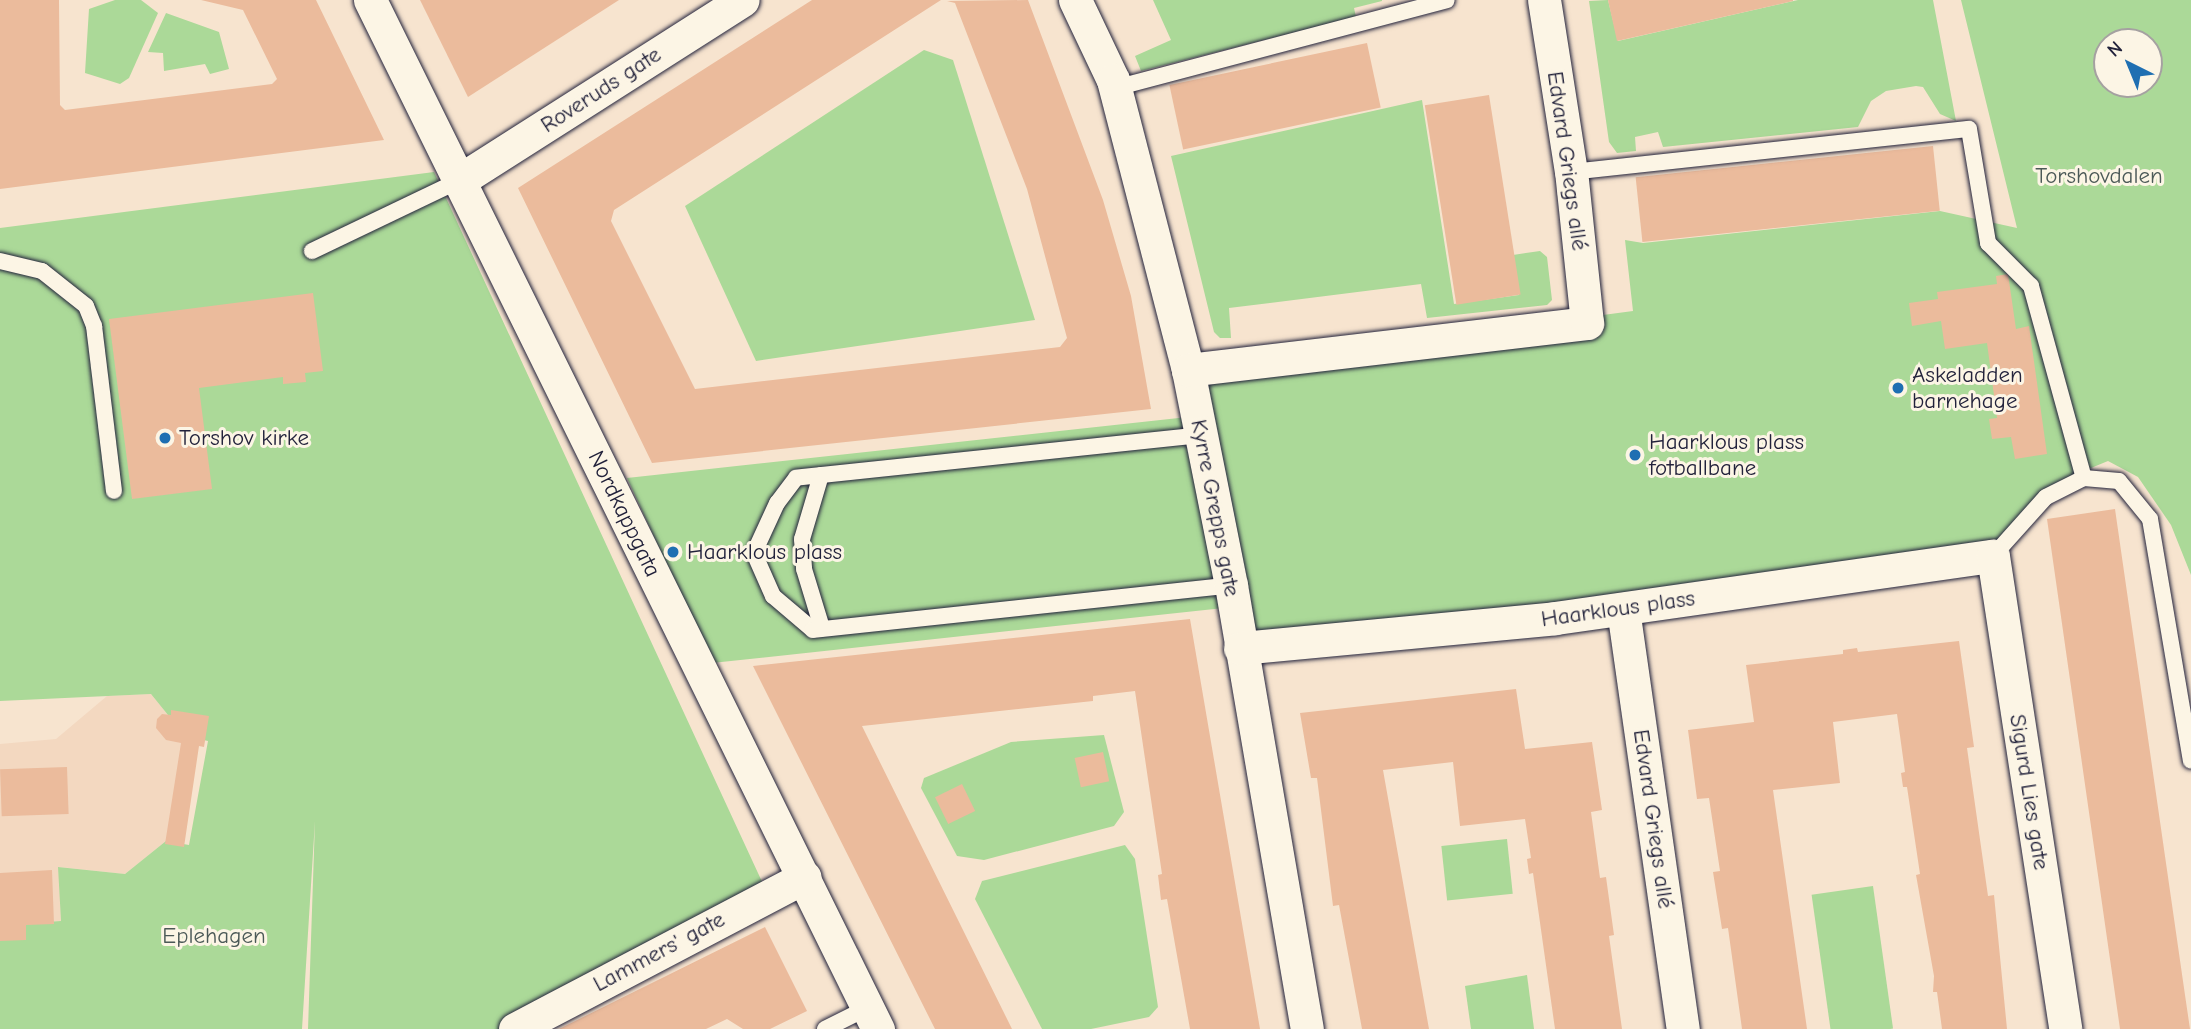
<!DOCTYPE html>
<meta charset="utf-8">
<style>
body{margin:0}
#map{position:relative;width:2191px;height:1029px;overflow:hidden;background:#f7e4cf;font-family:"Comic Neue",sans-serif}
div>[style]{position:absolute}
.built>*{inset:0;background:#f3d8c0}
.green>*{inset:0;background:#abd998;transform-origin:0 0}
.building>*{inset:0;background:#ebbb9c;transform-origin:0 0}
.roads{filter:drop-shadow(0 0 2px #22223b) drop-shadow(0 0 2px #22223b)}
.lane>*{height:16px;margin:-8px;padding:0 8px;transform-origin:8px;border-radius:8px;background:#fcf5e5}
.street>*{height:33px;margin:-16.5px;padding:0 16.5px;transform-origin:16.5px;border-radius:16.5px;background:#fcf5e5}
.dots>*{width:19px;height:19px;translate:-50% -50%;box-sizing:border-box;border:4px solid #fcf5e5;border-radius:50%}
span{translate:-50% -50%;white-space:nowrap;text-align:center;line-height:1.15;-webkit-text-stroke:6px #fcf5e5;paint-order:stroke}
.street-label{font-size:23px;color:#22223b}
.park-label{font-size:23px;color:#4b5957}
.poi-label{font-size:23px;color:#22223b}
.left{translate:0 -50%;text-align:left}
.north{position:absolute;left:2093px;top:28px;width:70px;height:70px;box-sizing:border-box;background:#fcf5e5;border:2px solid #a5a1a1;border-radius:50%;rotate:317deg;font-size:19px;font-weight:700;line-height:28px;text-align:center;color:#22223b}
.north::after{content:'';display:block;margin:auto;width:24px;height:32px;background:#1f6fb2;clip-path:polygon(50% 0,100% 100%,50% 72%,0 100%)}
</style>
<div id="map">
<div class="built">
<i style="clip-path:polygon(151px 694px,185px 736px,166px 841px,125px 874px,59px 867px,61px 921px,0 925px,0 744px,56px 739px,107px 696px)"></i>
</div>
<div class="green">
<i style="clip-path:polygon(115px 0,141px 0,158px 13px,129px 78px,120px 84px,85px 73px,89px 9px)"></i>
<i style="clip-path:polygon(1153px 0,1382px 0,1382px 1px,1354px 8px,1356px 17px,1141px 71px,1135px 56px,1171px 40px)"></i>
<i style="clip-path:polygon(1608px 0,1618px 41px,1798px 0,1933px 0,1956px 121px,1940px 114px,1923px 87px,1916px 86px,1886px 91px,1871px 101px,1858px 127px,1663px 147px,1658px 132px,1635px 137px,1636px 151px,1617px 153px,1609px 142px,1589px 1px)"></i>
<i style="clip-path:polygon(evenodd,1961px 0,2191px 0,2191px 575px,2171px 525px,2138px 477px,2108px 461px,2064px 479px,1993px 556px,1240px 648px,1233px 607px,712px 663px,627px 478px,1197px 416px,1188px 370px,1633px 311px,1625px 240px,1643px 243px,1940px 211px,2017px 228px,1961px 0,2107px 42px,2149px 42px,2149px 84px,2107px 84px,2107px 42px)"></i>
<i style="clip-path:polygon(166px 13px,219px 32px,229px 69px,210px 74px,205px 64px,164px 71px,163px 53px,148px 52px)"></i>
<i style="clip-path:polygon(924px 50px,953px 60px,1035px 320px,756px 361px,685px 206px)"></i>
<i style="clip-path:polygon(1422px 100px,1454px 304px,1519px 295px,1513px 255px,1540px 251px,1547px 257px,1552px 300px,1547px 305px,1427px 318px,1421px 284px,1229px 308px,1231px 338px,1220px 338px,1214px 332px,1171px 156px)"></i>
<i style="clip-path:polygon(434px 172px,764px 886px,510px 1029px,308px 1029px,315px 821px,302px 1029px,0 1029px,0 925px,61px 921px,58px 867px,125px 874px,166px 841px,189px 845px,208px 741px,185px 736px,151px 694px,0 701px,0 228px)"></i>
<i style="clip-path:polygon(1104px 735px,1124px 812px,1114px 826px,984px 860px,957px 856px,921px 788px,924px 778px,1011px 742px)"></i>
<i style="left:1507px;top:839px;width:55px;height:66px;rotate:84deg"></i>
<i style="clip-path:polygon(1125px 845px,1135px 859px,1158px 1007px,1149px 1017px,1091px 1029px,1042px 1029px,975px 899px,982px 881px)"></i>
<i style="left:1873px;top:886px;width:144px;height:62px;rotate:82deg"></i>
<i style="clip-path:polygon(1527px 975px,1534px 1029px,1471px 1029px,1465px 986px)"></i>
</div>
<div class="building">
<i style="clip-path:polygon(0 0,59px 0,60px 105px,65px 110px,272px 84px,277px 79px,243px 10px,201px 0,316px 0,384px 140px,0 189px)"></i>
<i style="clip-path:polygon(420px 0,619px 0,468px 97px)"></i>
<i style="clip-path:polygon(812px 0,941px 0,614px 210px,611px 221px,695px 389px,1060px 347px,1067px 338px,1027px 189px,955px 3px,947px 1px,1028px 0,1103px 200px,1131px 296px,1151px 409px,652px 463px,518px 188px)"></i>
<i style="clip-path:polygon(1608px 0,1793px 0,1793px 1px,1617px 41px)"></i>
<i style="left:1367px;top:43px;width:66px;height:202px;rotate:78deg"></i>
<i style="left:1489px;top:95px;width:202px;height:65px;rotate:81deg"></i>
<i style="left:1933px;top:146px;width:65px;height:299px;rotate:84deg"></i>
<i style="clip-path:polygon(2008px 274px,2016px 329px,2029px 326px,2047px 454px,2015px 459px,2011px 437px,1992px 439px,1989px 419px,1997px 418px,1987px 343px,1945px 349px,1941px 321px,1912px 326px,1909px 303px,1938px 299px,1937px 292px,1997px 284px,1996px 276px)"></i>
<i style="clip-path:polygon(313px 293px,323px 371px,305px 373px,306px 382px,283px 384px,283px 377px,199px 388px,212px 489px,132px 499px,109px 319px)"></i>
<i style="clip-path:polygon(2115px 509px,2185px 995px,2190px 1029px,2120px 1029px,2047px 519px)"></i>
<i style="clip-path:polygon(1190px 619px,1260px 1029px,1190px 1029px,1167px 899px,1161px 900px,1158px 875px,1162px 874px,1135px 691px,1093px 696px,1093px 701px,862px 726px,1012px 1029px,935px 1029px,753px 666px)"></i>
<i style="clip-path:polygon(1959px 641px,1974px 747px,1967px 748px,1988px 896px,1994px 895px,2007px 1029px,1942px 1029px,1937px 992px,1933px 992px,1934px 976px,1916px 875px,1920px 874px,1907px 787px,1903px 787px,1901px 773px,1905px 772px,1897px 714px,1833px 722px,1840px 783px,1773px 790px,1807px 1029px,1742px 1029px,1728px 928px,1722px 929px,1713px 872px,1720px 871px,1709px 798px,1697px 799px,1688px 730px,1754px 722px,1746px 665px,1843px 654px,1843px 650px,1857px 648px,1858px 652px)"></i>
<i style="clip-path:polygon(1516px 689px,1525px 749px,1592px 742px,1602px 810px,1591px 812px,1600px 878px,1606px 877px,1614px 935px,1609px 936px,1622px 1029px,1555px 1029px,1533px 873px,1529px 874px,1527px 859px,1531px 858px,1525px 819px,1460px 826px,1453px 762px,1383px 770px,1429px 1029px,1362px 1029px,1339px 905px,1333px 906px,1317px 778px,1311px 778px,1300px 713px)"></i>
<i style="clip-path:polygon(171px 710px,209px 716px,204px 747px,199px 746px,184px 847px,165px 844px,181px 743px,166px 740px,156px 728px,157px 719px,162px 714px,171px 715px)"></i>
<i style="left:1103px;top:752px;width:30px;height:29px;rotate:78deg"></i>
<i style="left:67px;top:767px;width:47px;height:67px;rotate:88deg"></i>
<i style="left:962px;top:784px;width:30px;height:30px;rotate:64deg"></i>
<i style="clip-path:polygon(52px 870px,54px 924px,26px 925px,26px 940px,0 941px,0 873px)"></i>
<i style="clip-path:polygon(765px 927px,807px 1011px,770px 1029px,743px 1029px,727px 1019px,706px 1029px,559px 1029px)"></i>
</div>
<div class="roads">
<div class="lane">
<i style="left:1115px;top:88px;width:343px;rotate:-14.8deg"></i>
<i style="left:1571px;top:172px;width:400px;rotate:-6.2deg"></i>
<i style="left:1969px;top:129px;width:116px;rotate:80.5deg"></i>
<i style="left:1988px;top:243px;width:61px;rotate:45deg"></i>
<i style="left:2031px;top:286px;width:199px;rotate:74.6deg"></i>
<i style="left:312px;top:251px;width:164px;rotate:-25.6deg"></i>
<i style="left:0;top:261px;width:43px;rotate:13.4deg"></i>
<i style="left:42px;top:271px;width:56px;rotate:38.5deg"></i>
<i style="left:86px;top:306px;width:22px;rotate:68deg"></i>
<i style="left:94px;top:326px;width:166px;rotate:83.1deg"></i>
<i style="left:1202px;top:435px;width:408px;rotate:174deg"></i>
<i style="left:796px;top:478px;width:31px;rotate:127deg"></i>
<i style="left:777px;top:503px;width:55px;rotate:114.7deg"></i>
<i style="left:754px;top:553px;width:47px;rotate:66.2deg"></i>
<i style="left:773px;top:596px;width:52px;rotate:40.4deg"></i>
<i style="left:813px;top:630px;width:420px;rotate:-6.1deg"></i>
<i style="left:821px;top:475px;width:67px;rotate:106.5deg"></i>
<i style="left:802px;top:539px;width:30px;rotate:86deg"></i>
<i style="left:804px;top:569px;width:62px;rotate:73deg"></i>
<i style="left:1993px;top:556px;width:79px;rotate:-48.1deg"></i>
<i style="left:2046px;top:497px;width:42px;rotate:-26.6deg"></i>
<i style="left:2084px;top:478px;width:35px;rotate:5deg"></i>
<i style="left:2119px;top:481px;width:49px;rotate:50.8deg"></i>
<i style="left:2150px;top:519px;width:245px;rotate:80.4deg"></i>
<i style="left:825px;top:1029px;width:47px;rotate:-26.6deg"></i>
</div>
<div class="street">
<i style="left:370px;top:0;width:1148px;rotate:63.73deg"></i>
<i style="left:1075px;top:0;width:89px;rotate:64.6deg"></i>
<i style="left:1113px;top:80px;width:300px;rotate:75.5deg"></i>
<i style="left:1188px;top:370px;width:219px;rotate:78.7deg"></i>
<i style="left:1231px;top:585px;width:450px;rotate:80.3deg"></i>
<i style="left:460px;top:180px;width:335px;rotate:-32.5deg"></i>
<i style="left:1188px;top:370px;width:402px;rotate:-6.7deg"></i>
<i style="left:1587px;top:323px;width:152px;rotate:-96deg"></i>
<i style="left:1571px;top:172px;width:174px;rotate:-98.9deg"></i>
<i style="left:1623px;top:609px;width:424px;rotate:81.9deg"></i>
<i style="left:1240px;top:648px;width:316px;rotate:-5.4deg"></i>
<i style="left:1555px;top:618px;width:442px;rotate:-8.1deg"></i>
<i style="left:1993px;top:556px;width:478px;rotate:81.3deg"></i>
<i style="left:515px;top:1029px;width:327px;rotate:-27.7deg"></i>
</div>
</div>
<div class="dots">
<i style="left:1898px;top:388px;background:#1f6fb2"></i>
<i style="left:165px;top:438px;background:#1f6fb2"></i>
<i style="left:1635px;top:455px;background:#1f6fb2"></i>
<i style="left:673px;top:552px;background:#1f6fb2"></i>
</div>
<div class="street-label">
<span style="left:601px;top:90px;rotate:-33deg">Roveruds gate</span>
<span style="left:1567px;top:161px;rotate:82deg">Edvard Griegs allé</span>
<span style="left:1215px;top:508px;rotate:79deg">Kyrre Grepps gate</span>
<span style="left:624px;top:514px;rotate:64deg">Nordkappgata</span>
<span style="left:1618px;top:609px;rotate:-8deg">Haarklous plass</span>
<span style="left:2029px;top:792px;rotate:81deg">Sigurd Lies gate</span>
<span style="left:1653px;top:819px;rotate:82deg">Edvard Griegs allé</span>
<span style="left:659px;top:952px;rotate:-28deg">Lammers' gate</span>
</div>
<div class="park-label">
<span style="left:2099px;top:176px">Torshovdalen</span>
<span style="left:214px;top:936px">Eplehagen</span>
</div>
<div class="poi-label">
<span class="left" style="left:1912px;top:388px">Askeladden<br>barnehage</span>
<span class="left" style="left:179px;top:438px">Torshov kirke</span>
<span class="left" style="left:1649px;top:455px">Haarklous plass<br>fotballbane</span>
<span class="left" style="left:687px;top:552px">Haarklous plass</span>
</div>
<div class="north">N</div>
</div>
